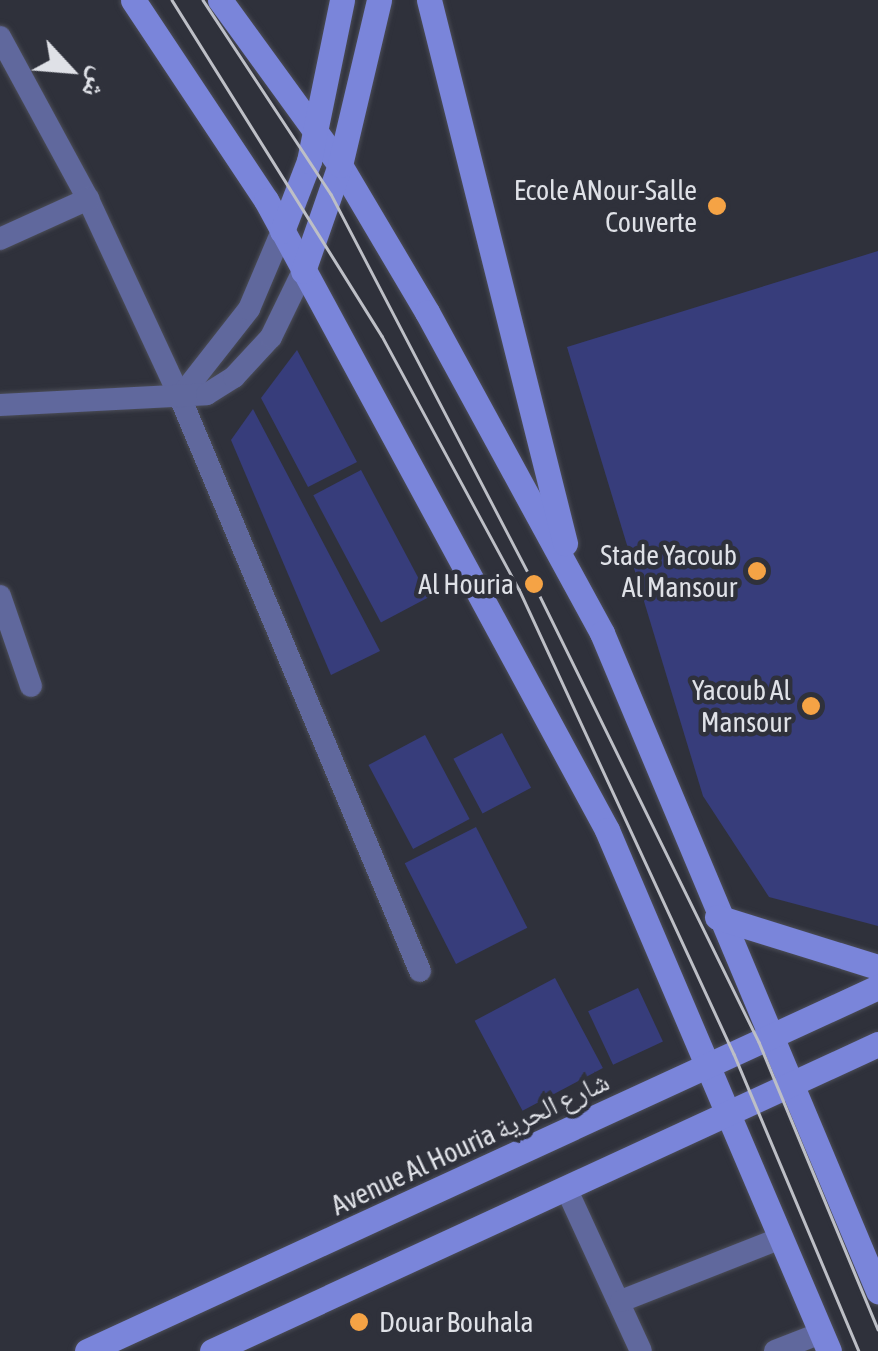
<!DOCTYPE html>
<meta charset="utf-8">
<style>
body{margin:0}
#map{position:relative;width:878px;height:1351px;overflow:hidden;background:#2f313b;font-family:"Asap Condensed","Noto Naskh Arabic",sans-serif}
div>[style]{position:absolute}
.green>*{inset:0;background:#373d7b;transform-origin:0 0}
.roads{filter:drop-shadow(0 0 2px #4b4d57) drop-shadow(0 0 2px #4b4d57)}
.street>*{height:22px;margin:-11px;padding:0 11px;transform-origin:11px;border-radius:11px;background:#60689d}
.secondary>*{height:25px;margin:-12.5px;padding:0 12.5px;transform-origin:12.5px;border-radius:12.5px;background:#7a85da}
.tram>*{height:2.5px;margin:-1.25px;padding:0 1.25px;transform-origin:1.25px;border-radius:1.25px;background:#bdbfc6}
.dots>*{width:28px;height:28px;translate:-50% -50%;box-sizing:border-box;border:5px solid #2f313b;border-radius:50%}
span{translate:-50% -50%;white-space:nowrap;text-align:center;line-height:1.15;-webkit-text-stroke:9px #2f313b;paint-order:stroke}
.poi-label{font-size:28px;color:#dfe1e7}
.right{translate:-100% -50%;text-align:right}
.left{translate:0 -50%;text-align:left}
.street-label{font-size:28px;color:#dfe1e7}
.north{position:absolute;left:20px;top:20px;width:100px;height:100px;-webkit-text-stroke:8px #2f313b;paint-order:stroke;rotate:116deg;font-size:28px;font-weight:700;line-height:40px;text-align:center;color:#dfe1e7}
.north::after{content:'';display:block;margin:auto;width:35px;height:45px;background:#dfe1e7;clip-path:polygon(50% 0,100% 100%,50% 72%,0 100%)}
</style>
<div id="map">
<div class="green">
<i style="clip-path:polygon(878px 251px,878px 926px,769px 897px,703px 796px,567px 347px)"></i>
<i style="clip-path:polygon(297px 350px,357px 462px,308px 487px,261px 398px)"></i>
<i style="clip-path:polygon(253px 409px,380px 651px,331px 675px,231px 440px)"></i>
<i style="left:361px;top:470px;width:144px;height:54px;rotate:62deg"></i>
<i style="left:502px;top:733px;width:62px;height:55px;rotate:62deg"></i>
<i style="left:425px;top:735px;width:95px;height:64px;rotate:62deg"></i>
<i style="left:476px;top:827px;width:113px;height:80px;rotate:63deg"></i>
<i style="left:555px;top:978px;width:102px;height:91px;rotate:62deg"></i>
<i style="left:638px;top:988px;width:59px;height:55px;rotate:65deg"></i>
</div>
<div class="roads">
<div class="street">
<i style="left:0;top:37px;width:184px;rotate:61.5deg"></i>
<i style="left:88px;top:199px;width:218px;rotate:65.1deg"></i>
<i style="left:180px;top:397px;width:622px;rotate:67.31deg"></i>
<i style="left:0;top:239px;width:97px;rotate:-24.4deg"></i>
<i style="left:180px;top:397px;width:112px;rotate:-51.9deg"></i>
<i style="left:249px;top:309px;width:85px;rotate:-67.1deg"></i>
<i style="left:0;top:405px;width:207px;rotate:-3deg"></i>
<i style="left:207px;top:394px;width:32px;rotate:-32deg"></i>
<i style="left:234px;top:377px;width:54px;rotate:-47.2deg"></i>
<i style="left:271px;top:337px;width:73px;rotate:-64.1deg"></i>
<i style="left:0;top:596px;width:95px;rotate:71deg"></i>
<i style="left:566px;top:1188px;width:179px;rotate:65.3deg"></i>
<i style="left:621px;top:1301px;width:172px;rotate:-21.5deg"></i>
<i style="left:775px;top:1351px;width:49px;rotate:-21.4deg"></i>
</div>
<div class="secondary">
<i style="left:133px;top:0;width:240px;rotate:56.4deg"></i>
<i style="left:266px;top:200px;width:716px;rotate:61.57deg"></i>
<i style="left:607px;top:830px;width:566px;rotate:66.92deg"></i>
<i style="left:220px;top:0;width:204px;rotate:54deg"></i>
<i style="left:340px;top:165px;width:171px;rotate:59.4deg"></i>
<i style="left:427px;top:312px;width:366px;rotate:61.4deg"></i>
<i style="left:602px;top:633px;width:714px;rotate:67.24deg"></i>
<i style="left:429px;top:0;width:560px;rotate:75.94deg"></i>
<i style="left:282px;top:231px;width:75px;rotate:-68.9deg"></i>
<i style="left:309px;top:161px;width:164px;rotate:-78.4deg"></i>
<i style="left:303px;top:271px;width:112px;rotate:-70.8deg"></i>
<i style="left:340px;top:165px;width:170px;rotate:-76.7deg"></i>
<i style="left:717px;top:917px;width:169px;rotate:17.3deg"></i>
<i style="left:87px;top:1351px;width:871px;rotate:-24.71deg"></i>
<i style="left:212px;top:1351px;width:733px;rotate:-24.75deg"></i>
</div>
</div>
<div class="tram">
<i style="left:172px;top:0;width:396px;rotate:58deg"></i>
<i style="left:382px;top:336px;width:288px;rotate:61.6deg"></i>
<i style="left:519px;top:589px;width:512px;rotate:65.19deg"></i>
<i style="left:734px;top:1054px;width:322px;rotate:67.2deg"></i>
<i style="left:203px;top:0;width:232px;rotate:56.6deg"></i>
<i style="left:331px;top:194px;width:440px;rotate:62.5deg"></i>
<i style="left:534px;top:584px;width:510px;rotate:63.84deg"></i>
<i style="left:759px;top:1042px;width:311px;rotate:67.5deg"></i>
</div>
<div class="dots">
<i style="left:717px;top:206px;background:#f5a345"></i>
<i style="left:757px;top:571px;background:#f5a345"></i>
<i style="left:534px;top:584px;background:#f5a345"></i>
<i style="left:811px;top:706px;background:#f5a345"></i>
<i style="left:359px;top:1322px;background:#f5a345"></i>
</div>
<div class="poi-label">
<span class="right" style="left:697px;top:206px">Ecole ANour-Salle<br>Couverte</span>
<span class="right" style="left:737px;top:571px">Stade Yacoub<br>Al Mansour</span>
<span class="right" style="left:514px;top:584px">Al Houria</span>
<span class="right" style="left:791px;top:706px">Yacoub Al<br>Mansour</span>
<span class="left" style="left:379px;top:1322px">Douar Bouhala</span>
</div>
<div class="street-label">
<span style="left:470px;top:1143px;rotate:-25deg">Avenue Al Houria شارع الحرية</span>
</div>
<div class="north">ش</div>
</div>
